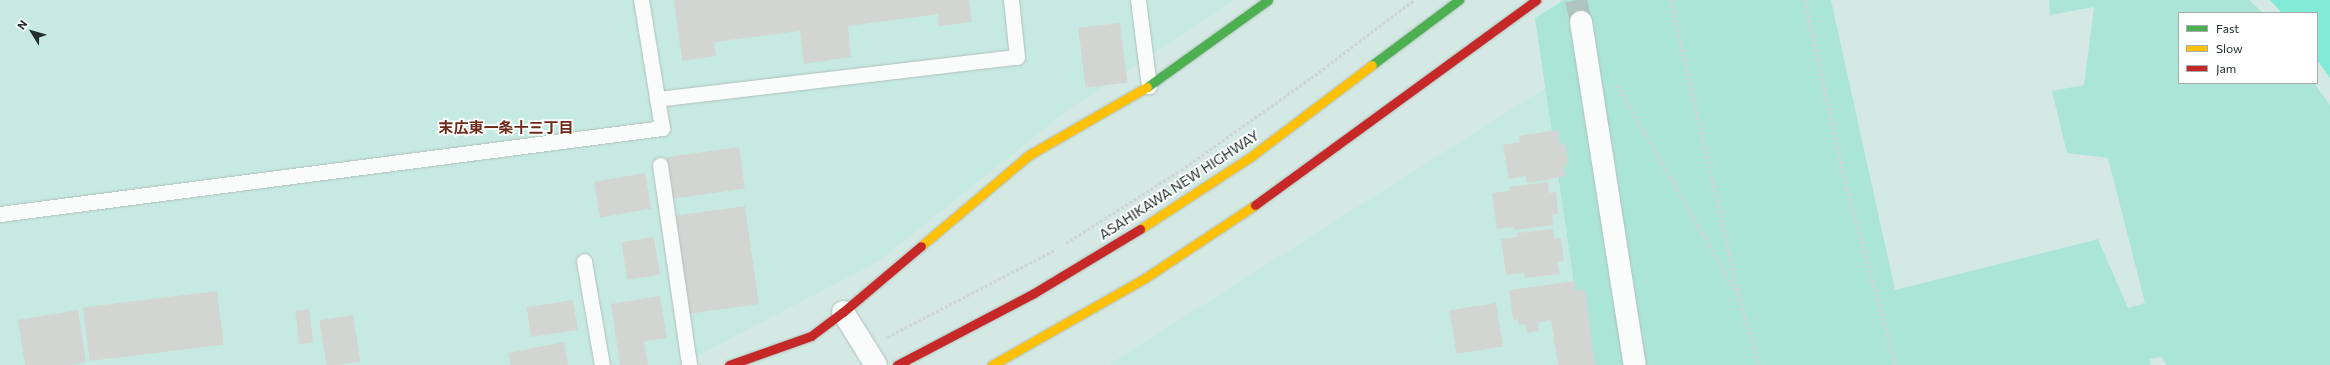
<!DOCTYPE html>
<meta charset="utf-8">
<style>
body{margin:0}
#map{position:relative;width:2330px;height:365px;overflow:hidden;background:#d4e9e4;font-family:Commissioner,"Noto Sans JP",sans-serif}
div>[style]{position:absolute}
.built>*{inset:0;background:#c6eae1}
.green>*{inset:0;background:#abe5d8}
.water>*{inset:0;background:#81ebd7}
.building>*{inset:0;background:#d2d5d1;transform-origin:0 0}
.street-tunnel>*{height:22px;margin-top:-11px;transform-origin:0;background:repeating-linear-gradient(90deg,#b0c4bf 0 22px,transparent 0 33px)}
.path>*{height:2.5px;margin-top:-1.25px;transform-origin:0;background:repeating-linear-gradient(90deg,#d1d6d5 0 3px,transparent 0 5px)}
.roads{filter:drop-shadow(0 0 1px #afbfbb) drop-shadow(0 0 1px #afbfbb)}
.lane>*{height:15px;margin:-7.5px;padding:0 7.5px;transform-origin:7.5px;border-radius:7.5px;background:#f9fcfb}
.street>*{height:22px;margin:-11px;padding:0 11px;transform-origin:11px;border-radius:11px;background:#f9fcfb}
.fast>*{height:9px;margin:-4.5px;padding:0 4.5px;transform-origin:4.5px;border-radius:4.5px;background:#4caf50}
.slow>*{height:9px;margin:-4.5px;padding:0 4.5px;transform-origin:4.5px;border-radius:4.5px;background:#ffc107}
.jam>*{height:9px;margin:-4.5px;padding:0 4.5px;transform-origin:4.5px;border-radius:4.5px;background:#c62828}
span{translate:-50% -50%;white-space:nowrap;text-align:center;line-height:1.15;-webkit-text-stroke:3.5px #fff;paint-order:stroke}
.street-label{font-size:14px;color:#202f2c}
.neighbourhood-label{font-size:15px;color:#6d2a18;font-weight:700}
.legend{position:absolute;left:2178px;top:12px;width:140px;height:72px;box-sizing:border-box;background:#fff;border:1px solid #a6acab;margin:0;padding:5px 7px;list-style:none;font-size:12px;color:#202f2c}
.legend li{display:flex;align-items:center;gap:8px;height:20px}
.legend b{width:20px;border:1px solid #a6acab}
.north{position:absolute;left:12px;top:12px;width:40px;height:40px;-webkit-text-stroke:3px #fff;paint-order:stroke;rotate:307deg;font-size:11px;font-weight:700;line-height:16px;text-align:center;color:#202f2c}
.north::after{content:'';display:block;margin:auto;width:14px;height:18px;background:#202f2c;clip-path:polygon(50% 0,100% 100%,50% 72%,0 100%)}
</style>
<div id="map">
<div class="built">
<i style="clip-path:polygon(0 0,1235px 0,1068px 110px,879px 261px,680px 365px,0 365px)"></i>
<i style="clip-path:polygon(1545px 88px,1586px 365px,1108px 365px)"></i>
</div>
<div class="green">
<i style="clip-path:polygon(1564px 0,1831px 0,1895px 290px,2098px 239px,2128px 308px,2145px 303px,2108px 158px,2067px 153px,2052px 91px,2084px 85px,2094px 7px,2050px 15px,2049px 0,2249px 0,2263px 13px,2179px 13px,2179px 83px,2314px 83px,2330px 105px,2330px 365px,2166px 365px,2162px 357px,2149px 359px,2151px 365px,1586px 365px,1535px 18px)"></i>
</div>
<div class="water">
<i style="clip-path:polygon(2270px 0,2330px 0,2330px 78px,2317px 60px,2317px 13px,2282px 13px)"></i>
</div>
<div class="building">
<i style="clip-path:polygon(674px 0,969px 0,972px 22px,939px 26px,938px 14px,848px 26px,851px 57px,804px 64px,800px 31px,714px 42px,716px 56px,682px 61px)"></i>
<i style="left:1120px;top:23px;width:60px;height:42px;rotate:83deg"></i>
<i style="clip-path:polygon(1558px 130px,1560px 144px,1565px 143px,1569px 164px,1564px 165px,1566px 176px,1527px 183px,1526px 176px,1509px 179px,1503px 145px,1520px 142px,1519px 136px)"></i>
<i style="left:739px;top:147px;width:42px;height:73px;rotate:82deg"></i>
<i style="left:645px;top:173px;width:36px;height:52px;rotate:80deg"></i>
<i style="clip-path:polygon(1548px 182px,1549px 193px,1556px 192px,1558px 214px,1552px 215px,1553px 225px,1514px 230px,1513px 227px,1497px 229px,1492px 193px,1510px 191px,1509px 187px)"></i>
<i style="left:745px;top:206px;width:99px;height:70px;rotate:82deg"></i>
<i style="clip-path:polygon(1553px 229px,1554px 239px,1561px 238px,1564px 261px,1558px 262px,1560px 274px,1525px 278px,1524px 273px,1506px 275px,1501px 239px,1517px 237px,1517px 233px)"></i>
<i style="left:654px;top:237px;width:38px;height:33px;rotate:81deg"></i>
<i style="clip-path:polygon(1574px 281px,1576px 291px,1585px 289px,1595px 365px,1558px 365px,1551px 320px,1538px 322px,1539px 331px,1527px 333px,1526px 324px,1519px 325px,1518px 319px,1513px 320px,1509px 290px)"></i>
<i style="left:217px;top:291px;width:54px;height:135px;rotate:83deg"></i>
<i style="clip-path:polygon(660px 296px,667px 338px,644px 341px,648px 365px,620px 365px,611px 304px)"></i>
<i style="left:573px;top:300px;width:30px;height:47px;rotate:81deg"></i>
<i style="left:1496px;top:303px;width:44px;height:47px;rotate:81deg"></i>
<i style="left:309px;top:309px;width:34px;height:14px;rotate:83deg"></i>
<i style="clip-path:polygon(78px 310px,86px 362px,71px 365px,25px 365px,18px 320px)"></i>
<i style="left:353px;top:315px;width:47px;height:34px;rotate:81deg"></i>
<i style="clip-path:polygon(564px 342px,568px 365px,511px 365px,508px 353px)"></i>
</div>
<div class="street-tunnel">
<i style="left:1576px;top:0;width:23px;rotate:77deg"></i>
</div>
<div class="path">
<i style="left:1671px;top:0;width:306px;rotate:77deg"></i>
<i style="left:1740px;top:298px;width:70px;rotate:74.2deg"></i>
<i style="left:1805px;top:0;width:193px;rotate:77.4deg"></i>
<i style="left:1847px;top:188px;width:184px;rotate:74.5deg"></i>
<i style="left:1617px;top:85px;width:242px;rotate:60deg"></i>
<i style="left:1066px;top:243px;width:136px;rotate:-32.4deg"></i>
<i style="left:1181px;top:170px;width:159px;rotate:-35.3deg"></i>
<i style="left:1311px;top:78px;width:129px;rotate:-37.1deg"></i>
<i style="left:887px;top:337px;width:189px;rotate:-27.4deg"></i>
</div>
<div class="roads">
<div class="lane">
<i style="left:1138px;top:0;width:87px;rotate:82.7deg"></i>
<i style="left:657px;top:99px;width:362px;rotate:-6.7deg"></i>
<i style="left:1017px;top:57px;width:57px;rotate:-96deg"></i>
<i style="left:660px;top:165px;width:202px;rotate:81.7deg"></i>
<i style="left:0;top:214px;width:668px;rotate:-7.4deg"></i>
<i style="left:662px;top:128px;width:130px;rotate:-99.3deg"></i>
<i style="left:584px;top:261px;width:106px;rotate:80.2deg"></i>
</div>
<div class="street">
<i style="left:1581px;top:22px;width:347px;rotate:81.1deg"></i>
<i style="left:843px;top:312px;width:62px;rotate:58.1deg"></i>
</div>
<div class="fast">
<i style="left:1372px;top:65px;width:109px;rotate:-36.8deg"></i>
<i style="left:1147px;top:87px;width:149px;rotate:-35.7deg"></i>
</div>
<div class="slow">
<i style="left:1140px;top:229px;width:130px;rotate:-33.1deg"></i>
<i style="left:1249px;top:158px;width:154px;rotate:-37.1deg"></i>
<i style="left:921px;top:246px;width:141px;rotate:-40.1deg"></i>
<i style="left:1029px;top:155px;width:136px;rotate:-30deg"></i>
<i style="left:992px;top:365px;width:176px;rotate:-29.6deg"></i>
<i style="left:1145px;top:278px;width:132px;rotate:-33.6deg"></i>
</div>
<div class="jam">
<i style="left:1255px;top:205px;width:348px;rotate:-36.1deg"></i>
<i style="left:729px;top:365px;width:87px;rotate:-19.5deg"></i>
<i style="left:811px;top:336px;width:40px;rotate:-37deg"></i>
<i style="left:843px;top:312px;width:102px;rotate:-40.2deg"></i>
<i style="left:897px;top:365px;width:155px;rotate:-27.7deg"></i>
<i style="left:1034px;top:293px;width:124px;rotate:-31.1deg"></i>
</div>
</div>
<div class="street-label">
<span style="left:1179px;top:185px;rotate:-33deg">ASAHIKAWA NEW HIGHWAY</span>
</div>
<div class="neighbourhood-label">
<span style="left:506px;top:128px">末広東一条十三丁目</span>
</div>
<ul class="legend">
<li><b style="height:5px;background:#4caf50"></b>Fast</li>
<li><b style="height:5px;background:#ffc107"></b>Slow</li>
<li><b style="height:5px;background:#c62828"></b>Jam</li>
</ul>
<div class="north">N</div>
</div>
